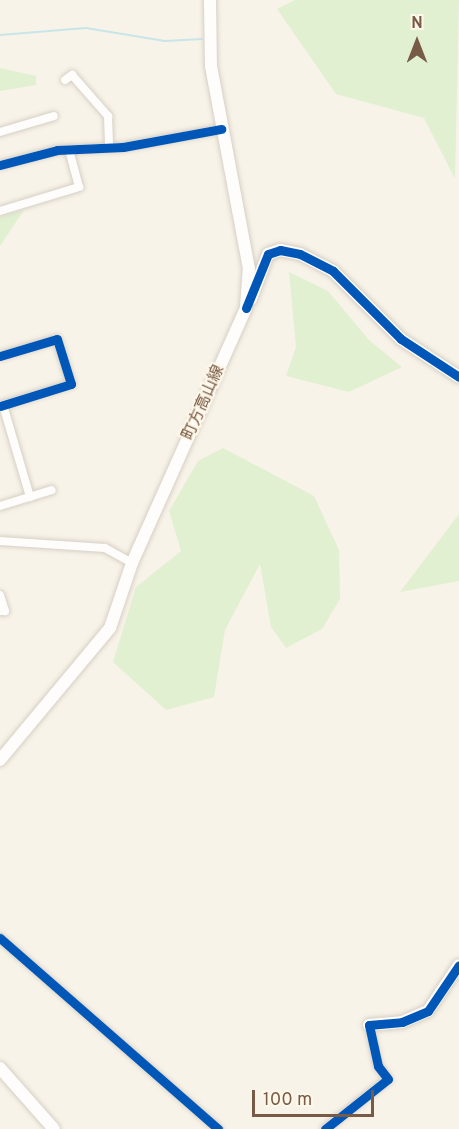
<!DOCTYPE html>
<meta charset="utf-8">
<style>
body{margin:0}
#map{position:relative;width:459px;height:1129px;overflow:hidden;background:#f8f3e8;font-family:Overpass,"Noto Sans JP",sans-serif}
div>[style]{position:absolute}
.green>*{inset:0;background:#e1f0d1}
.stream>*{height:2px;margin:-1px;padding:0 1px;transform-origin:1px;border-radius:1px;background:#c8e5e9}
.roads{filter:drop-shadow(0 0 2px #d6cfc5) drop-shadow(0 0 2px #d6cfc5)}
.street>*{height:8px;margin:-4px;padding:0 4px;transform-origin:4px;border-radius:4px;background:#fefdfc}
.secondary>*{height:12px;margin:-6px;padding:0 6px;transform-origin:6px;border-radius:6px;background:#fefdfc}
.cycleway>*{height:9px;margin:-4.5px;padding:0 4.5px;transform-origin:4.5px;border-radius:4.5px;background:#0057b8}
span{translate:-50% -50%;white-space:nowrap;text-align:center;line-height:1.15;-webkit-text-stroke:4.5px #fff8ea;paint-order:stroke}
.street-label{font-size:16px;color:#785b46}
.north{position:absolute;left:387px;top:12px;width:60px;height:60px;-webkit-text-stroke:4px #fff8ea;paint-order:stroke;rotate:0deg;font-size:16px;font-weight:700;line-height:24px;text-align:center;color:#785b46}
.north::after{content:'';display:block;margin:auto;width:21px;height:27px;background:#785b46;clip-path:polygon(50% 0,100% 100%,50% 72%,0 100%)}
.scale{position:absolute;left:252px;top:1090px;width:122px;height:27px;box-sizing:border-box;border:3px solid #785b46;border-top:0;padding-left:8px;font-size:18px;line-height:21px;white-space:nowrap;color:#785b46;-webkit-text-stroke:4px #fff8ea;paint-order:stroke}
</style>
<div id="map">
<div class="green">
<i style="clip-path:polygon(295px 0,459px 0,455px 179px,424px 118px,336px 94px,277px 9px)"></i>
<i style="clip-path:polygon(0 68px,36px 76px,36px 85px,0 91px)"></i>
<i style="clip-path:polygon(24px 210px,0 246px,0 217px)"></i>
<i style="clip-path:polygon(289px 272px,328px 291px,369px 340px,402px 367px,349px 392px,286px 376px,296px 347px)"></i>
<i style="clip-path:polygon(223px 448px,314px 496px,339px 550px,340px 599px,322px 629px,286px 648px,271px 627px,260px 564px,225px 630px,214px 697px,166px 710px,113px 662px,136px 587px,181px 551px,169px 511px,198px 461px)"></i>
<i style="clip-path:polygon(459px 514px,459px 581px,400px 592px)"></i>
</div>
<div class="stream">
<i style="left:0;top:35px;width:86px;rotate:-4.7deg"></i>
<i style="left:86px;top:28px;width:80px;rotate:9.3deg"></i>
<i style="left:165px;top:41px;width:37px;rotate:-3deg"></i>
</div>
<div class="roads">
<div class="street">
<i style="left:65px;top:80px;width:9px;rotate:-36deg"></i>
<i style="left:72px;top:75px;width:55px;rotate:48.7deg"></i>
<i style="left:108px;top:116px;width:31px;rotate:88deg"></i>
<i style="left:0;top:132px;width:56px;rotate:-16.5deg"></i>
<i style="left:0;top:165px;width:59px;rotate:-14.7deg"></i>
<i style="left:57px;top:150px;width:66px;rotate:-2.6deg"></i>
<i style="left:123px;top:147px;width:100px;rotate:-10.4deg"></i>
<i style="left:0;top:211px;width:83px;rotate:-16.9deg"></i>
<i style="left:79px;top:187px;width:39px;rotate:-105deg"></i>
<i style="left:0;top:356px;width:59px;rotate:-16.6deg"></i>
<i style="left:57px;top:339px;width:47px;rotate:72.7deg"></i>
<i style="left:71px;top:384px;width:74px;rotate:162.8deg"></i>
<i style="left:3px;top:405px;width:96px;rotate:73.6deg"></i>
<i style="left:0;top:506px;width:54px;rotate:-17.1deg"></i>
<i style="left:0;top:541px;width:105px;rotate:3.8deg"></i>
<i style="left:105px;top:548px;width:31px;rotate:29deg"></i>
<i style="left:0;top:595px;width:17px;rotate:73deg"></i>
<i style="left:5px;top:611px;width:5px;rotate:180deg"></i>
<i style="left:0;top:938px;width:290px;rotate:41.2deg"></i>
<i style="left:325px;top:1129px;width:80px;rotate:-38.4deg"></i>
<i style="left:388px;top:1079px;width:16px;rotate:-128deg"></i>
<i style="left:378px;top:1066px;width:42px;rotate:-102.4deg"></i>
</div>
<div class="secondary">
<i style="left:251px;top:299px;width:48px;rotate:-69.3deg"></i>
<i style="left:268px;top:254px;width:13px;rotate:-18deg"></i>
<i style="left:280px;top:250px;width:20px;rotate:11deg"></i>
<i style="left:300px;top:254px;width:37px;rotate:27deg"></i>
<i style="left:333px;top:271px;width:96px;rotate:45deg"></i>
<i style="left:401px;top:339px;width:69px;rotate:33.2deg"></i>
<i style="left:0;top:760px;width:172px;rotate:-50.2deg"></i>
<i style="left:110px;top:628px;width:69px;rotate:-71.3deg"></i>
<i style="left:132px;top:563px;width:279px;rotate:-65.9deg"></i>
<i style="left:246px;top:308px;width:39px;rotate:-86deg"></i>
<i style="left:249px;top:269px;width:207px;rotate:-100.6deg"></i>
<i style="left:211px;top:66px;width:66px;rotate:-90.9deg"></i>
<i style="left:369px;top:1025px;width:33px;rotate:-5deg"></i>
<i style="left:402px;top:1022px;width:28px;rotate:-23deg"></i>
<i style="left:428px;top:1011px;width:55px;rotate:-56deg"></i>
<i style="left:0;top:1068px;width:81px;rotate:48.5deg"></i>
</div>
</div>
<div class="cycleway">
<i style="left:0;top:165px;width:59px;rotate:-14.7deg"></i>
<i style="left:57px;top:150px;width:66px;rotate:-2.6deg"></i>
<i style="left:123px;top:147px;width:100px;rotate:-10.4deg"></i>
<i style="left:246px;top:308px;width:58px;rotate:-67.8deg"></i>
<i style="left:268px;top:254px;width:13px;rotate:-18deg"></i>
<i style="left:280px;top:250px;width:20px;rotate:11deg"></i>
<i style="left:300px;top:254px;width:37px;rotate:27deg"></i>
<i style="left:333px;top:271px;width:96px;rotate:45deg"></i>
<i style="left:401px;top:339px;width:69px;rotate:33.2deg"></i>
<i style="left:0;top:356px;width:59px;rotate:-16.6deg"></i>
<i style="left:57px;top:339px;width:47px;rotate:72.7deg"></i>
<i style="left:71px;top:384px;width:74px;rotate:162.8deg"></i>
<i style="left:0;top:938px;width:290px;rotate:41.2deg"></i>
<i style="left:325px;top:1129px;width:80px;rotate:-38.4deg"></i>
<i style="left:388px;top:1079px;width:16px;rotate:-128deg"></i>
<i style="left:378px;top:1066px;width:42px;rotate:-102.4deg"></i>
<i style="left:369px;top:1025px;width:33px;rotate:-5deg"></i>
<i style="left:402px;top:1022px;width:28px;rotate:-23deg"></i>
<i style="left:428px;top:1011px;width:55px;rotate:-56deg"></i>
</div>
<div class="street-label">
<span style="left:204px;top:403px;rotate:-66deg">町方高山線</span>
</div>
<div class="north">N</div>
<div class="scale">100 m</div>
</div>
